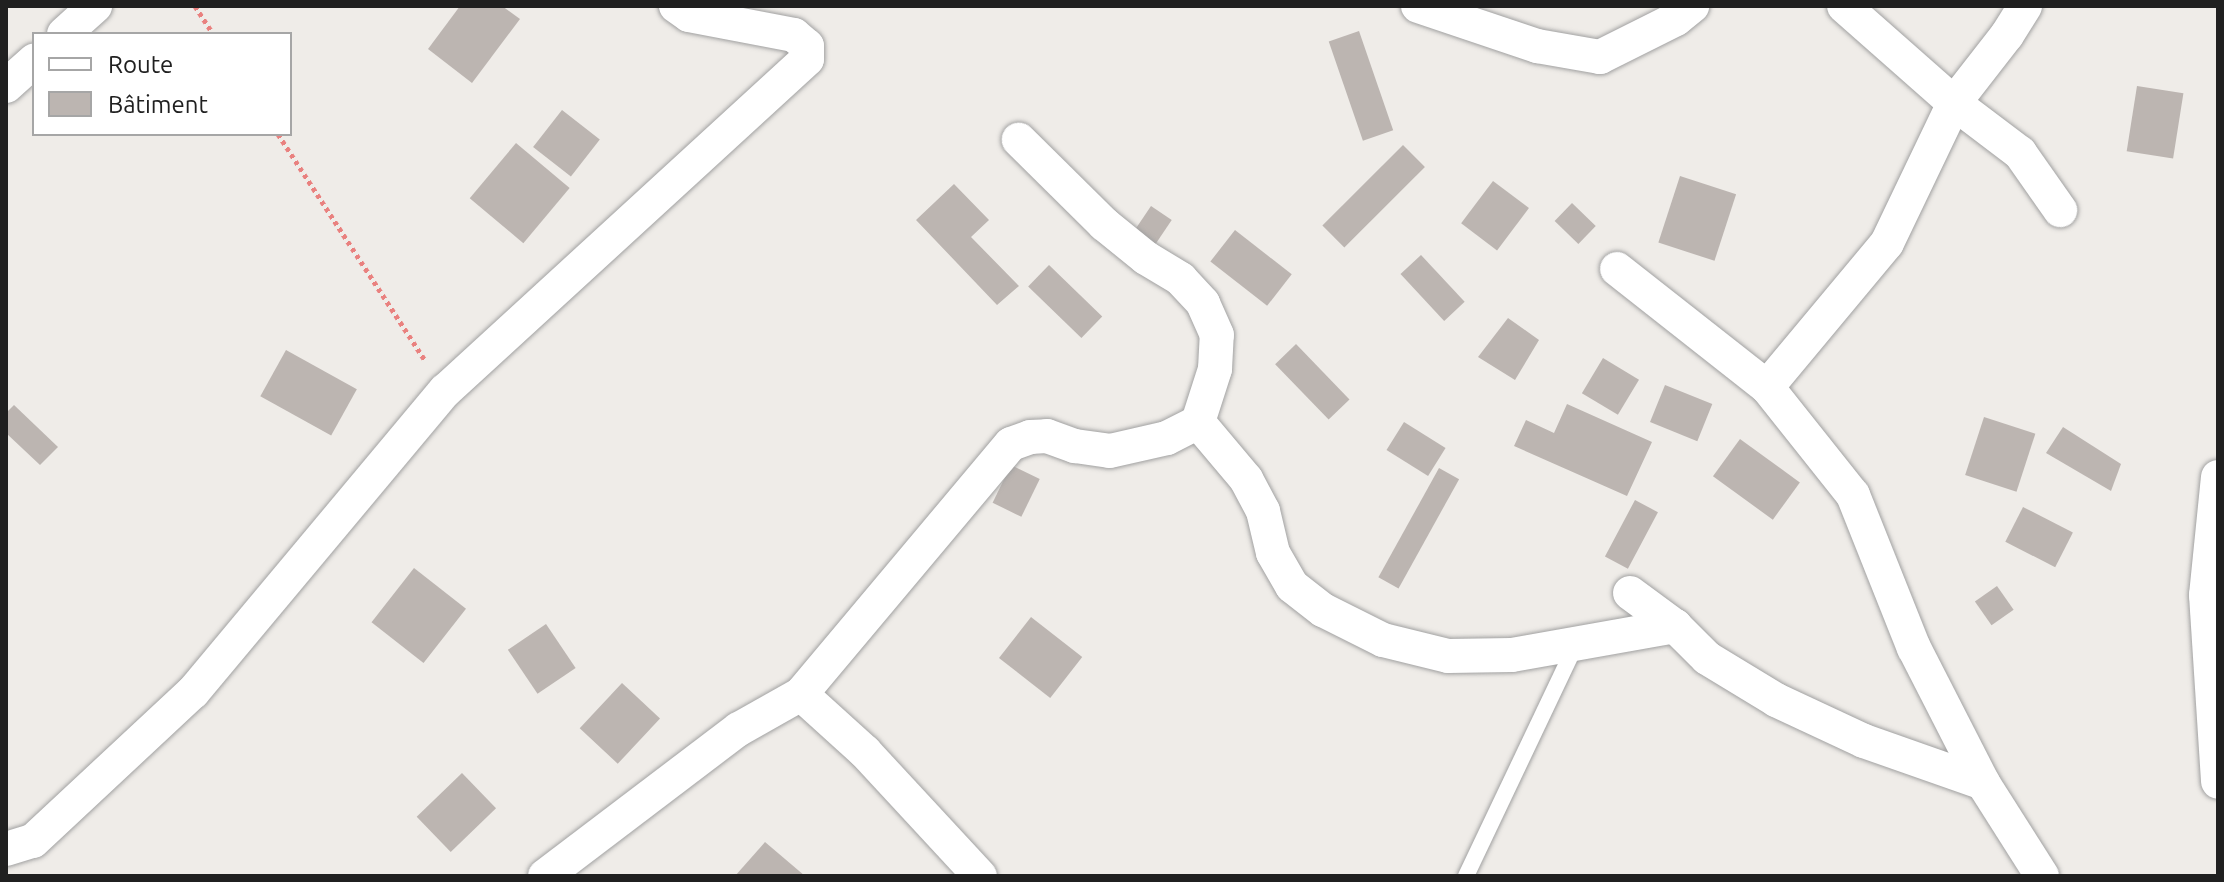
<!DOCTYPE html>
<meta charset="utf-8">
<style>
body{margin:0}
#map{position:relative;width:2224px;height:882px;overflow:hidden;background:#efece8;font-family:Ubuntu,sans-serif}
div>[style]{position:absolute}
.building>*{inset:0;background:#bcb5b1;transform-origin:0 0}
.path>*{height:5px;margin-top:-2.5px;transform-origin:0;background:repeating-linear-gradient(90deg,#e9817f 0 4px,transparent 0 8px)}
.roads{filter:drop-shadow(0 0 2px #a1a1a1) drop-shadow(0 0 2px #a1a1a1)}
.lane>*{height:16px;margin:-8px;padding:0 8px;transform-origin:8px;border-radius:8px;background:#fff}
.street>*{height:34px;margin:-17px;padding:0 17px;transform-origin:17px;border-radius:17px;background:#fff}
span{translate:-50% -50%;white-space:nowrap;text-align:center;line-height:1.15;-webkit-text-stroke:7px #fff;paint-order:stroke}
.frame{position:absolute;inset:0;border:8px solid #202020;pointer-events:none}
.legend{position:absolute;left:32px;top:32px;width:260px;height:104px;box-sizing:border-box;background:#fff;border:2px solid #a6a6a6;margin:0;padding:10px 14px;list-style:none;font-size:24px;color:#202020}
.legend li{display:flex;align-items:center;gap:16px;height:40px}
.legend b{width:40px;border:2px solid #a6a6a6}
</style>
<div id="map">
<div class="building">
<i style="clip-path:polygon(460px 6px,502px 6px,520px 19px,472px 83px,428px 49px)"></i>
<i style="left:1359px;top:31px;width:105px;height:32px;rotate:71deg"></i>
<i style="left:2137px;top:86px;width:47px;height:66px;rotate:9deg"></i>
<i style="left:562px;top:110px;width:48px;height:47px;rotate:38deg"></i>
<i style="left:516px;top:143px;width:70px;height:72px;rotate:40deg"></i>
<i style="left:1403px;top:145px;width:31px;height:114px;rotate:45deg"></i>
<i style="left:1680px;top:176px;width:59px;height:70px;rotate:18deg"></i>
<i style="left:1493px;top:181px;width:45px;height:53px;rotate:37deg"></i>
<i style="clip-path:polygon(954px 184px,989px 220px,971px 237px,1019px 286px,997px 305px,916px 220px)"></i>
<i style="left:1572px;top:203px;width:33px;height:25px;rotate:44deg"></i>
<i style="left:1151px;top:206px;width:25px;height:34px;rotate:34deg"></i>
<i style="left:1235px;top:230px;width:72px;height:40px;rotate:38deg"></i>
<i style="left:1421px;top:255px;width:64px;height:28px;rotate:47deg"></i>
<i style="left:1049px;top:265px;width:74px;height:30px;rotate:44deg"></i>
<i style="clip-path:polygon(1508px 318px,1539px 340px,1515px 380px,1478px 357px)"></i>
<i style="left:1296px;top:344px;width:77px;height:29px;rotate:46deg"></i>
<i style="left:286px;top:350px;width:81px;height:53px;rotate:29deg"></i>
<i style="left:1603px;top:358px;width:42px;height:41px;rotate:31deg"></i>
<i style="left:1665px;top:385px;width:51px;height:40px;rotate:22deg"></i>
<i style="clip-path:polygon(1567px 404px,1652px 442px,1627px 496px,1514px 446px,1526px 420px,1554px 433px)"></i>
<i style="clip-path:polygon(14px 405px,58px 447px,40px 465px,6px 433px,6px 413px)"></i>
<i style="left:1984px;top:417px;width:54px;height:61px;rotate:18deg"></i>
<i style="left:1404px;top:422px;width:49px;height:33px;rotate:32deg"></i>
<i style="clip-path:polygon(2063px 427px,2121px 464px,2111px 491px,2046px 453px)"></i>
<i style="left:1740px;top:439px;width:74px;height:46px;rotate:36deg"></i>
<i style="left:1011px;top:465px;width:32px;height:42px;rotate:26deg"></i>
<i style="left:1439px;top:468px;width:23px;height:125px;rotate:29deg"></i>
<i style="left:1635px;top:500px;width:26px;height:64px;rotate:28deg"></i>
<i style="left:2023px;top:507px;width:56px;height:39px;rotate:27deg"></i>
<i style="left:414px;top:568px;width:66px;height:69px;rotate:38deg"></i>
<i style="left:1997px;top:586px;width:29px;height:27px;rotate:55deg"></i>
<i style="left:1031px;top:617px;width:65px;height:52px;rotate:38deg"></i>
<i style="left:546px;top:624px;width:53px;height:46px;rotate:56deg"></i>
<i style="left:622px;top:683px;width:52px;height:62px;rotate:43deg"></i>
<i style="left:462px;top:773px;width:49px;height:63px;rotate:46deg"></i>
<i style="clip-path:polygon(765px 842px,805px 876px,735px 876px)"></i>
</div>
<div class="path">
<i style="left:195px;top:6px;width:33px;rotate:57deg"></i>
<i style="left:278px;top:134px;width:270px;rotate:57deg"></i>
</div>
<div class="roads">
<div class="lane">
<i style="left:1466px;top:876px;width:257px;rotate:-64.6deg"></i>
</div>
<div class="street">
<i style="left:1418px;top:6px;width:126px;rotate:18.6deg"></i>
<i style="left:1537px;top:46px;width:64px;rotate:9.9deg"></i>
<i style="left:1600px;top:57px;width:85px;rotate:-26.6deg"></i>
<i style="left:1676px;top:19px;width:21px;rotate:-39deg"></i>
<i style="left:1844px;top:6px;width:147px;rotate:41.4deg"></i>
<i style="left:1954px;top:103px;width:83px;rotate:37.1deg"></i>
<i style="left:2020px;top:153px;width:70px;rotate:54.9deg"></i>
<i style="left:64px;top:34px;width:42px;rotate:-42.1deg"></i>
<i style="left:6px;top:86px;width:38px;rotate:-42deg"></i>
<i style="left:1617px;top:269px;width:191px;rotate:38.2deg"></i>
<i style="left:1767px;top:387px;width:138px;rotate:51.5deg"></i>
<i style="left:1853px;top:495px;width:165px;rotate:68.3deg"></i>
<i style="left:1914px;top:648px;width:152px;rotate:62.9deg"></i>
<i style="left:1983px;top:783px;width:110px;rotate:57.6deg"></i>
<i style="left:1767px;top:387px;width:187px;rotate:-50.2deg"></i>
<i style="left:1887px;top:243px;width:155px;rotate:-64.4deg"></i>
<i style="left:1954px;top:103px;width:86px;rotate:-52.1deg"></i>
<i style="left:2007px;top:35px;width:34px;rotate:-58deg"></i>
<i style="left:1198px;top:422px;width:75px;rotate:49.9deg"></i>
<i style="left:1246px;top:479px;width:36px;rotate:62deg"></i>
<i style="left:1263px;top:511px;width:43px;rotate:76.6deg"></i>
<i style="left:1273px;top:553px;width:38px;rotate:60deg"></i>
<i style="left:1292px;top:586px;width:39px;rotate:38deg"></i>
<i style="left:1323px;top:610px;width:67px;rotate:26.6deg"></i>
<i style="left:1383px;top:640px;width:67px;rotate:13.8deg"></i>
<i style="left:1448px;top:656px;width:64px;rotate:-0.9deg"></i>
<i style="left:1512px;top:655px;width:166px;rotate:-10.1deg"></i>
<i style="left:2218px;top:477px;width:119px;rotate:95.8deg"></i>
<i style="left:2206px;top:595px;width:187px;rotate:86.3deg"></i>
<i style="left:1630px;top:593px;width:56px;rotate:36.3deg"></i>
<i style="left:1675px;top:626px;width:45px;rotate:45deg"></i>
<i style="left:1707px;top:658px;width:81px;rotate:31.3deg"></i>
<i style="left:1776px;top:700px;width:97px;rotate:25deg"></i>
<i style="left:1864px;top:741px;width:126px;rotate:19.4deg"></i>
<i style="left:801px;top:694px;width:86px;rotate:42.2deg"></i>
<i style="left:865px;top:752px;width:169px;rotate:47.2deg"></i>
<i style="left:6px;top:849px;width:28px;rotate:-17deg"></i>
<i style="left:33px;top:841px;width:219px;rotate:-43deg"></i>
<i style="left:193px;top:692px;width:393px;rotate:-50.1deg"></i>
<i style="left:445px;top:391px;width:491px;rotate:-42.5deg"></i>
<i style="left:807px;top:59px;width:13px;rotate:-90deg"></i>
<i style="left:807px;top:46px;width:17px;rotate:-140deg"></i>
<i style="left:794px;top:35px;width:107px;rotate:-169.2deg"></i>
<i style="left:689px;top:15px;width:16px;rotate:-145deg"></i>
<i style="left:545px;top:876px;width:243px;rotate:-37.2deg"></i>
<i style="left:739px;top:729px;width:71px;rotate:-29.4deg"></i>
<i style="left:801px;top:694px;width:326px;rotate:-50deg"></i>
<i style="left:1011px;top:444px;width:20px;rotate:-20deg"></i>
<i style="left:1030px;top:437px;width:17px;rotate:-3deg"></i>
<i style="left:1047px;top:436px;width:30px;rotate:20deg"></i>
<i style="left:1075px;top:446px;width:35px;rotate:8deg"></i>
<i style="left:1110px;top:451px;width:58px;rotate:-12.8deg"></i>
<i style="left:1167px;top:438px;width:35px;rotate:-27deg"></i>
<i style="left:1198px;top:422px;width:56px;rotate:-72.2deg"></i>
<i style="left:1215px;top:369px;width:34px;rotate:-87deg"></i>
<i style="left:1217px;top:335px;width:35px;rotate:-114deg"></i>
<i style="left:1203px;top:303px;width:33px;rotate:-133deg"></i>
<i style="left:1181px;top:279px;width:41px;rotate:-149deg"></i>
<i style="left:1146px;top:258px;width:54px;rotate:-141deg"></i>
<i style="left:1104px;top:224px;width:120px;rotate:-135.3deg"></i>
</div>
</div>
<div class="frame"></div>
<ul class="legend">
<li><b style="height:10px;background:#fff"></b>Route</li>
<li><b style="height:22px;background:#bcb5b1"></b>Bâtiment</li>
</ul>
</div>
